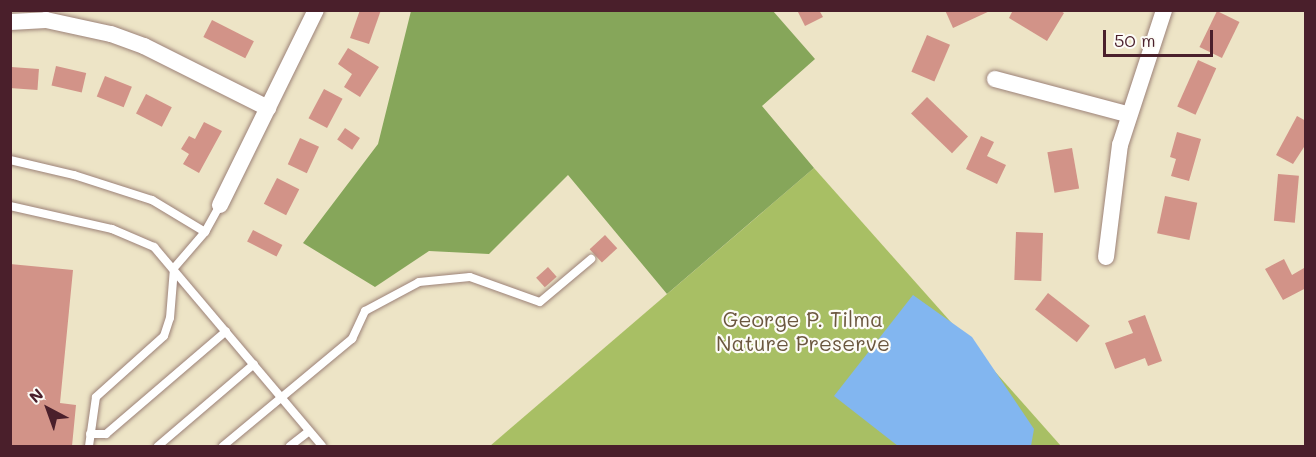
<!DOCTYPE html>
<style>
body{margin:0}
#map{position:relative;width:1316px;height:457px;overflow:hidden;background:#ede4c6;font-family:Mali,sans-serif}
div>[style]{position:absolute}
.green>*{inset:0;background:#a8bf64}
.forest>*{inset:0;background:#86a65a}
.water>*{inset:0;background:#82b6f0}
.building>*{inset:0;background:#d29388;transform-origin:0 0}
.roads{filter:drop-shadow(0 0 2px #9c8278) drop-shadow(0 0 2px #9c8278)}
.service>*{height:8px;margin:-4px;padding:0 4px;transform-origin:4px;border-radius:4px;background:#fff}
.minor>*{height:16px;margin:-8px;padding:0 8px;transform-origin:8px;border-radius:8px;background:#fff}
span{translate:-50% -50%;white-space:nowrap;text-align:center;line-height:1.15;-webkit-text-stroke:4.5px #fdfcf7;paint-order:stroke}
.park-label{font-size:21px;color:#6b573f}
.frame{position:absolute;inset:0;border:12px solid #4a1f2b;pointer-events:none}
.north{position:absolute;left:18px;top:379px;width:60px;height:60px;-webkit-text-stroke:4px #fdfcf7;paint-order:stroke;rotate:319deg;font-size:16px;font-weight:700;line-height:24px;text-align:center;color:#4a1f2b}
.north::after{content:'';display:block;margin:auto;width:21px;height:27px;background:#4a1f2b;clip-path:polygon(50% 0,100% 100%,50% 72%,0 100%)}
.scale{position:absolute;left:1103px;top:30px;width:110px;height:27px;box-sizing:border-box;border:3px solid #4a1f2b;border-top:0;padding-left:8px;font-size:18px;line-height:21px;white-space:nowrap;color:#4a1f2b;-webkit-text-stroke:4px #fdfcf7;paint-order:stroke}
</style>
<div id="map">
<div class="green">
<i style="clip-path:polygon(814px 168px,1061px 446px,490px 446px)"></i>
</div>
<div class="forest">
<i style="clip-path:polygon(411px 11px,773px 11px,815px 59px,762px 106px,814px 168px,667px 294px,568px 175px,489px 254px,429px 251px,375px 287px,303px 243px,378px 144px)"></i>
</div>
<div class="water">
<i style="clip-path:polygon(913px 295px,972px 337px,1034px 429px,1031px 446px,898px 446px,834px 396px)"></i>
</div>
<div class="building">
<i style="clip-path:polygon(360px 10px,381px 10px,369px 44px,350px 38px)"></i>
<i style="clip-path:polygon(797px 10px,819px 10px,823px 17px,805px 26px)"></i>
<i style="clip-path:polygon(945px 10px,992px 10px,953px 28px)"></i>
<i style="clip-path:polygon(1013px 10px,1059px 10px,1064px 13px,1047px 41px,1009px 18px)"></i>
<i style="left:1217px;top:11px;width:25px;height:40px;rotate:26deg"></i>
<i style="left:212px;top:20px;width:47px;height:19px;rotate:27deg"></i>
<i style="left:927px;top:35px;width:25px;height:40px;rotate:23deg"></i>
<i style="clip-path:polygon(348px 48px,379px 67px,360px 97px,344px 87px,352px 74px,338px 64px)"></i>
<i style="left:1198px;top:60px;width:20px;height:51px;rotate:24deg"></i>
<i style="left:56px;top:66px;width:31px;height:20px;rotate:13deg"></i>
<i style="left:11px;top:67px;width:28px;height:21px;rotate:4deg"></i>
<i style="left:105px;top:76px;width:29px;height:22px;rotate:22deg"></i>
<i style="left:324px;top:89px;width:21px;height:33px;rotate:28deg"></i>
<i style="left:146px;top:94px;width:29px;height:22px;rotate:27deg"></i>
<i style="left:927px;top:97px;width:57px;height:23px;rotate:44deg"></i>
<i style="clip-path:polygon(1297px 116px,1306px 121px,1306px 144px,1293px 164px,1276px 155px)"></i>
<i style="clip-path:polygon(204px 122px,222px 131px,199px 173px,183px 164px,189px 154px,181px 149px,189px 136px,195px 139px)"></i>
<i style="left:345px;top:128px;width:18px;height:14px;rotate:34deg"></i>
<i style="clip-path:polygon(1177px 132px,1201px 139px,1189px 181px,1171px 176px,1176px 159px,1170px 157px)"></i>
<i style="clip-path:polygon(981px 136px,994px 142px,987px 156px,1006px 165px,997px 184px,966px 169px)"></i>
<i style="left:300px;top:138px;width:21px;height:29px;rotate:25deg"></i>
<i style="left:1072px;top:148px;width:41px;height:25px;rotate:80deg"></i>
<i style="left:1278px;top:174px;width:21px;height:47px;rotate:5deg"></i>
<i style="left:277px;top:178px;width:25px;height:29px;rotate:27deg"></i>
<i style="left:1165px;top:196px;width:33px;height:38px;rotate:12deg"></i>
<i style="left:253px;top:230px;width:33px;height:13px;rotate:27deg"></i>
<i style="left:1016px;top:232px;width:27px;height:48px;rotate:2deg"></i>
<i style="left:605px;top:235px;width:18px;height:21px;rotate:47deg"></i>
<i style="clip-path:polygon(1284px 259px,1292px 275px,1304px 268px,1306px 288px,1283px 300px,1265px 269px)"></i>
<i style="clip-path:polygon(10px 264px,73px 270px,60px 403px,76px 405px,72px 446px,10px 446px)"></i>
<i style="left:548px;top:267px;width:13px;height:16px;rotate:48deg"></i>
<i style="left:1048px;top:293px;width:53px;height:21px;rotate:38deg"></i>
<i style="clip-path:polygon(1145px 315px,1162px 361px,1148px 366px,1145px 358px,1115px 369px,1105px 343px,1133px 333px,1128px 321px)"></i>
</div>
<div class="roads">
<div class="service">
<i style="left:10px;top:160px;width:66px;rotate:13.2deg"></i>
<i style="left:74px;top:175px;width:82px;rotate:17.8deg"></i>
<i style="left:152px;top:200px;width:62px;rotate:31.1deg"></i>
<i style="left:10px;top:206px;width:105px;rotate:12.7deg"></i>
<i style="left:112px;top:229px;width:46px;rotate:23.2deg"></i>
<i style="left:154px;top:247px;width:260px;rotate:49.8deg"></i>
<i style="left:90px;top:434px;width:16px"></i>
<i style="left:106px;top:434px;width:158px;rotate:-40.6deg"></i>
<i style="left:89px;top:446px;width:49px;rotate:-81.9deg"></i>
<i style="left:96px;top:397px;width:91px;rotate:-41.9deg"></i>
<i style="left:164px;top:336px;width:19px;rotate:-72deg"></i>
<i style="left:170px;top:318px;width:50px;rotate:-85.4deg"></i>
<i style="left:174px;top:268px;width:48px;rotate:-49.3deg"></i>
<i style="left:205px;top:232px;width:31px;rotate:-61deg"></i>
<i style="left:158px;top:446px;width:126px;rotate:-40.5deg"></i>
<i style="left:223px;top:446px;width:168px;rotate:-39.7deg"></i>
<i style="left:352px;top:339px;width:31px;rotate:-65deg"></i>
<i style="left:365px;top:311px;width:61px;rotate:-28.2deg"></i>
<i style="left:419px;top:282px;width:51px;rotate:-5.6deg"></i>
<i style="left:470px;top:277px;width:74px;rotate:19.7deg"></i>
<i style="left:540px;top:302px;width:67px;rotate:-40.1deg"></i>
<i style="left:290px;top:446px;width:24px;rotate:-38deg"></i>
</div>
<div class="minor">
<i style="left:10px;top:22px;width:36px;rotate:-3deg"></i>
<i style="left:46px;top:20px;width:66px;rotate:12.2deg"></i>
<i style="left:111px;top:34px;width:35px;rotate:20deg"></i>
<i style="left:144px;top:46px;width:139px;rotate:26.6deg"></i>
<i style="left:995px;top:79px;width:137px;rotate:14.9deg"></i>
<i style="left:220px;top:205px;width:217px;rotate:-63.8deg"></i>
<i style="left:1106px;top:257px;width:113px;rotate:-82.9deg"></i>
<i style="left:1120px;top:145px;width:142px;rotate:-71.9deg"></i>
</div>
</div>
<div class="park-label">
<span style="left:803px;top:331px">George P. Tilma<br>Nature Preserve</span>
</div>
<div class="frame"></div>
<div class="north">N</div>
<div class="scale">50 m</div>
</div>
